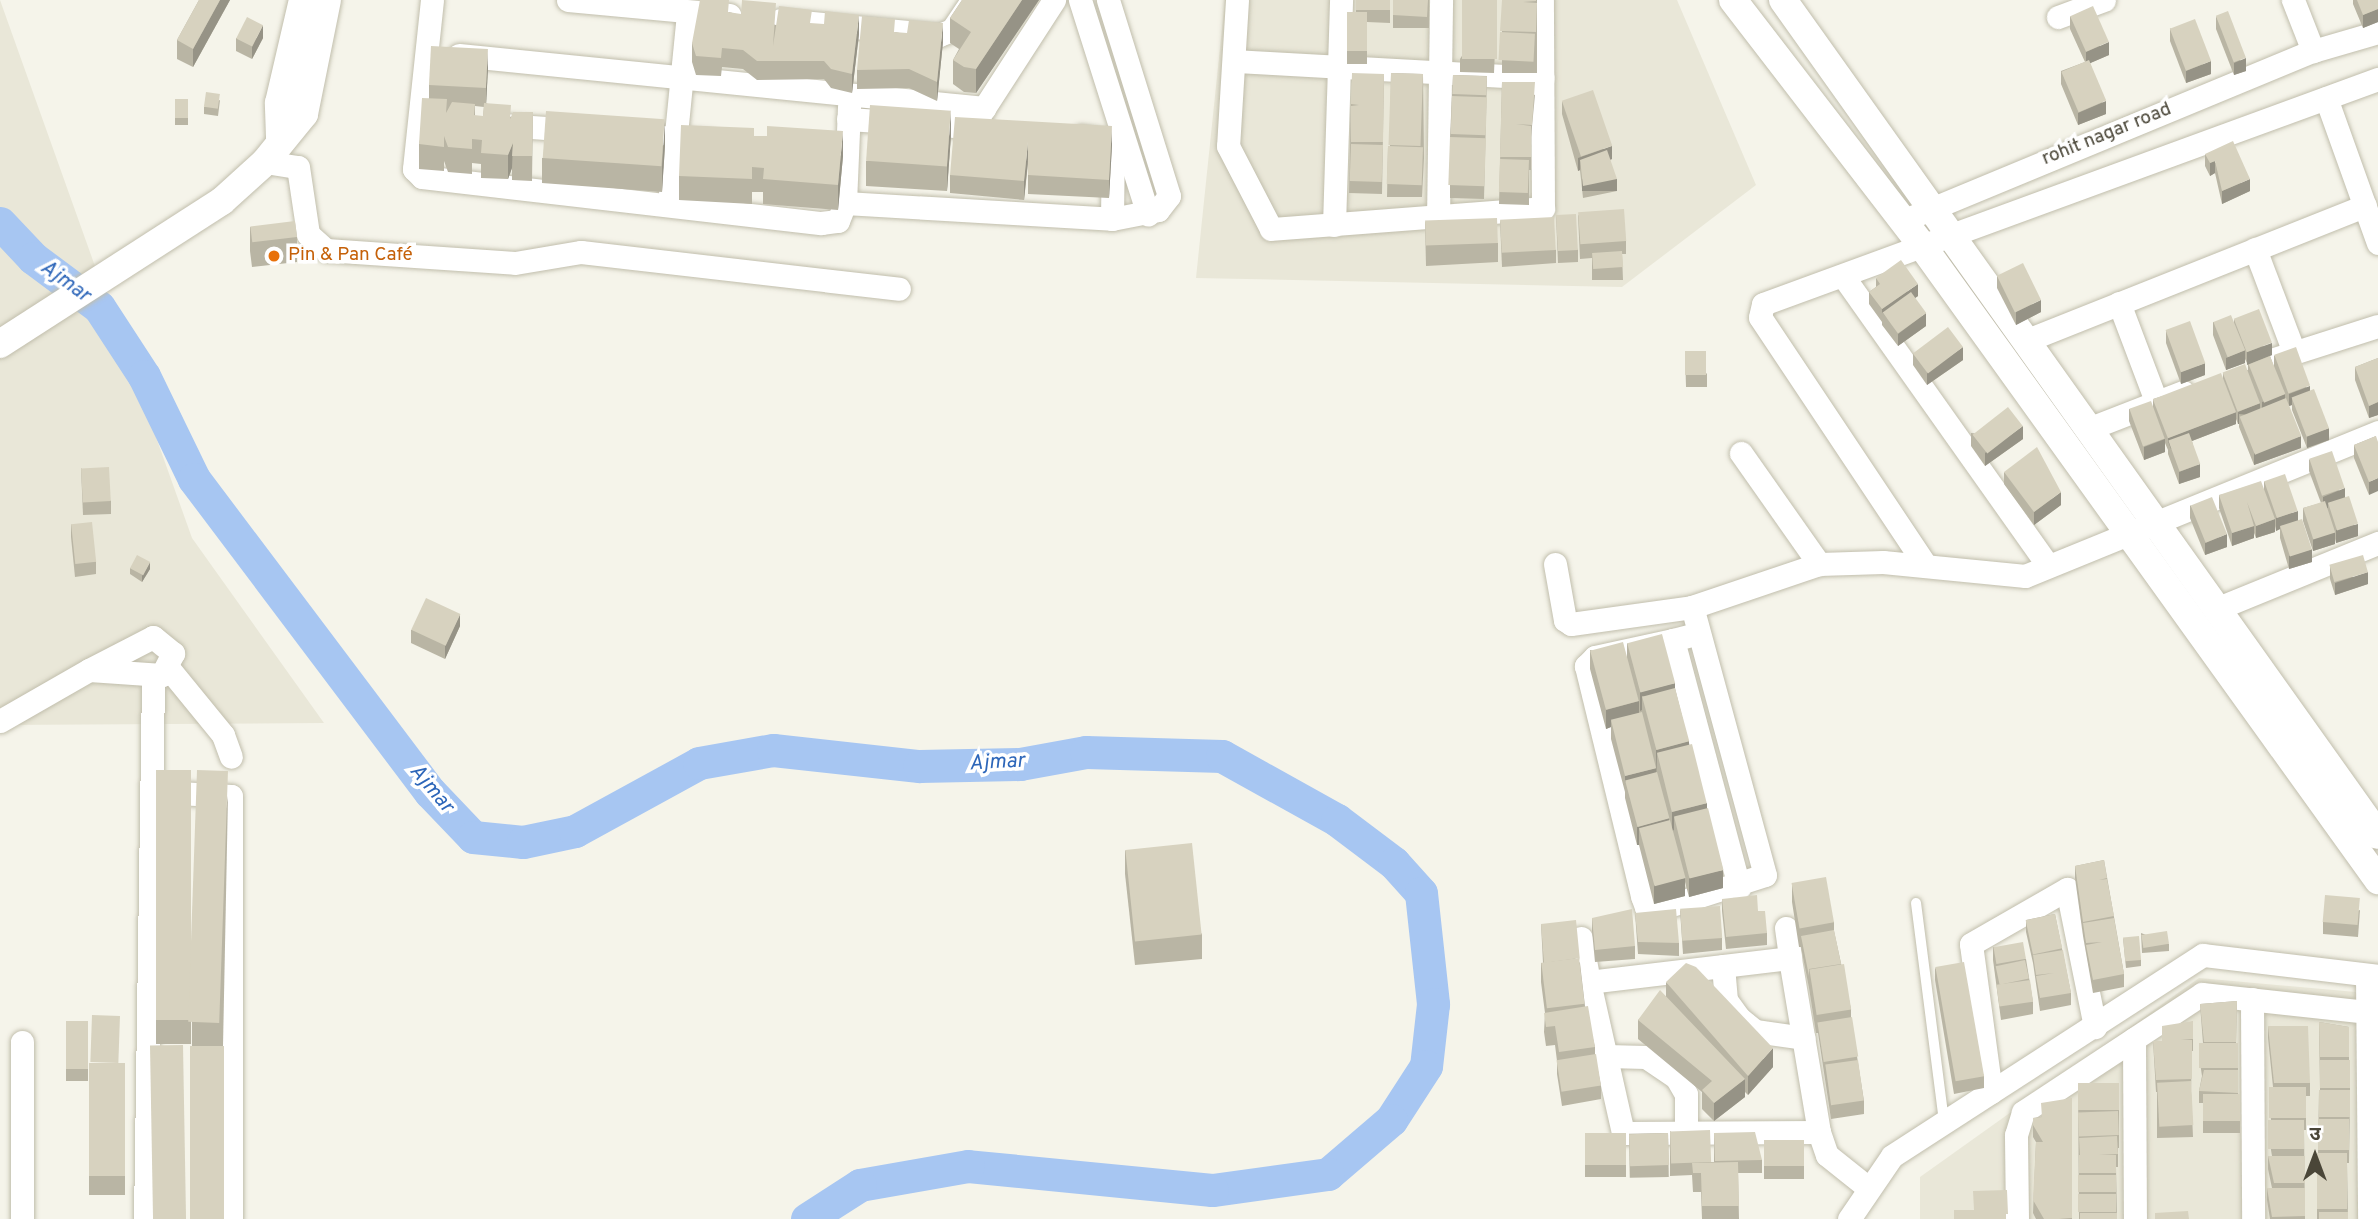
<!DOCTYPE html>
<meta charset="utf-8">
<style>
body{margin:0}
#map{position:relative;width:2378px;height:1219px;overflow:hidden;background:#f5f4ea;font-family:Overpass,"Noto Sans Devanagari",sans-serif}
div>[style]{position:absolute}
.residential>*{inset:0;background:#e9e7d8}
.river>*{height:33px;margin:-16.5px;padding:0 16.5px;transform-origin:16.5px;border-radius:16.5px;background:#a7c6f2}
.roads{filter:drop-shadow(0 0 2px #c1beac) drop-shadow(0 0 2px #c1beac)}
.service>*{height:10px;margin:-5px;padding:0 5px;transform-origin:5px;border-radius:5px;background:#fff}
.minor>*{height:23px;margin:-11.5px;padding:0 11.5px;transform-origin:11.5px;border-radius:11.5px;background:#fff}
.tertiary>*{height:28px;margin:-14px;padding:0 14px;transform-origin:14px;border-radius:14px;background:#fff}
.wall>*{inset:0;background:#b9b5a4;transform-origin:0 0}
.shaded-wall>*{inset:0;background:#969386;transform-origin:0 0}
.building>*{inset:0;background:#d7d2bf;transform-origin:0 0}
.dots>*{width:19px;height:19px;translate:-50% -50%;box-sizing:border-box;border:4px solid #fff;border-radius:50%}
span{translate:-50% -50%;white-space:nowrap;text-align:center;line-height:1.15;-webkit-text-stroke:7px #fff;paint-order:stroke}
.street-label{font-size:19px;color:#4a4638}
.food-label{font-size:19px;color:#c56008}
.left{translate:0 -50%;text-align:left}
.water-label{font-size:21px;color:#2d66b9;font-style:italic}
.north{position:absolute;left:2280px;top:1121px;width:70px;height:70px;-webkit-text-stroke:5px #fff;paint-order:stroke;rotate:0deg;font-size:19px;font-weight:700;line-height:28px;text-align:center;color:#4a4638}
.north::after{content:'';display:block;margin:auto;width:24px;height:32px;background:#4a4638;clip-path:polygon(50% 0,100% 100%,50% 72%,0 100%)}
</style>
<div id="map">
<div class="residential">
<i style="clip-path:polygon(0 0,192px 538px,324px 723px,0 725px)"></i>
<i style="clip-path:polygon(1225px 0,1677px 0,1756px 185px,1622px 287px,1196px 278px)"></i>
<i style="clip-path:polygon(2199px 978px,2378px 994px,2378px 1219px,1920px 1219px,1920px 1177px)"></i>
</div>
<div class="river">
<i style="left:0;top:223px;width:48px;rotate:46.7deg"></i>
<i style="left:33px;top:258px;width:82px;rotate:36.6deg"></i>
<i style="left:99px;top:307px;width:82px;rotate:56.9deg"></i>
<i style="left:144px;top:376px;width:114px;rotate:64.1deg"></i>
<i style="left:194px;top:479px;width:392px;rotate:53deg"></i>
<i style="left:430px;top:792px;width:62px;rotate:46.3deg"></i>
<i style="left:473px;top:837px;width:50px;rotate:5.7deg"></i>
<i style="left:523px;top:842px;width:53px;rotate:-11.9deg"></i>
<i style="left:575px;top:831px;width:141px;rotate:-28.7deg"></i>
<i style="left:699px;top:763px;width:75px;rotate:-10deg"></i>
<i style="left:773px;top:750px;width:147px;rotate:6.3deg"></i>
<i style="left:919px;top:766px;width:101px;rotate:-1.1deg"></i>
<i style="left:1020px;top:764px;width:67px;rotate:-10.3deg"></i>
<i style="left:1086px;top:752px;width:136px;rotate:1.7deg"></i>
<i style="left:1222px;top:756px;width:132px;rotate:29.1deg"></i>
<i style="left:1337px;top:820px;width:71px;rotate:37deg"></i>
<i style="left:1394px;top:863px;width:40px;rotate:48deg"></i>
<i style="left:1421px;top:893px;width:112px;rotate:83.8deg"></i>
<i style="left:1433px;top:1004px;width:62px;rotate:96.4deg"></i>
<i style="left:1426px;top:1066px;width:64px;rotate:122.9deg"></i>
<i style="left:1391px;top:1120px;width:83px;rotate:139.4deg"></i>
<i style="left:1328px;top:1174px;width:117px;rotate:172.1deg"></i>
<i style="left:1212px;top:1190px;width:245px;rotate:-174.4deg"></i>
<i style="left:968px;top:1166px;width:110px;rotate:170deg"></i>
<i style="left:860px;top:1185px;width:63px;rotate:147.3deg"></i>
</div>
<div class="roads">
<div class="service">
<i style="left:1916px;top:903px;width:222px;rotate:82.7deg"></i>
</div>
<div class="minor">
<i style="left:432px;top:0;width:170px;rotate:96.1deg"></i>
<i style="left:414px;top:169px;width:11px;rotate:45deg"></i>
<i style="left:422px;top:177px;width:402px;rotate:6.6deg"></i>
<i style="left:821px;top:223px;width:17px;rotate:-7deg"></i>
<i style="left:838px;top:221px;width:19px;rotate:-69deg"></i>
<i style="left:845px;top:203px;width:267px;rotate:3.4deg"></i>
<i style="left:1112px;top:219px;width:78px;rotate:-89.3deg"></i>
<i style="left:1113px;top:141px;width:32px;rotate:-171deg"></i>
<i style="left:568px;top:0;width:162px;rotate:5.3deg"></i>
<i style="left:1080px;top:0;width:225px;rotate:72.4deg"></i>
<i style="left:1108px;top:0;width:205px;rotate:72.7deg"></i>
<i style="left:1169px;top:196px;width:18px;rotate:128deg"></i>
<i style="left:1158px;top:210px;width:47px;rotate:168.9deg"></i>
<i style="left:1237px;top:0;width:146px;rotate:93.5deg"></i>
<i style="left:1228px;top:146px;width:93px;rotate:62.6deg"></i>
<i style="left:1271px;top:229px;width:273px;rotate:-4.4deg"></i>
<i style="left:1543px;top:208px;width:208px;rotate:-90.3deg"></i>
<i style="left:2293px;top:0;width:55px;rotate:68.6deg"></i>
<i style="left:2058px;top:17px;width:49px;rotate:-20.3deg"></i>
<i style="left:780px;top:20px;width:160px;rotate:5.4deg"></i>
<i style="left:939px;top:35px;width:14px;rotate:-21deg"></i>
<i style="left:952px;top:30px;width:36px;rotate:-56deg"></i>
<i style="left:459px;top:55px;width:528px;rotate:5.76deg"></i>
<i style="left:1235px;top:61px;width:308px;rotate:3.2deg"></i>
<i style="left:2326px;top:98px;width:154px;rotate:70.3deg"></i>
<i style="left:848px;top:119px;width:136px;rotate:3.8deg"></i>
<i style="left:977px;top:119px;width:142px;rotate:-57.1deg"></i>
<i style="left:503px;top:125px;width:71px;rotate:4deg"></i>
<i style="left:636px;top:135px;width:74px;rotate:4.6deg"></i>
<i style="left:265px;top:162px;width:33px;rotate:9deg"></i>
<i style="left:298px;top:167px;width:68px;rotate:81.5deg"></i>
<i style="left:308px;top:234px;width:24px;rotate:42deg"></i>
<i style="left:326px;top:250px;width:189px;rotate:3.9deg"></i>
<i style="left:515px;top:263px;width:67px;rotate:-9.5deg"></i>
<i style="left:581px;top:252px;width:320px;rotate:6.6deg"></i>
<i style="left:845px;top:203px;width:97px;rotate:-87.6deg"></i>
<i style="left:669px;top:204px;width:193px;rotate:-84.3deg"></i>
<i style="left:1438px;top:220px;width:220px;rotate:-89.2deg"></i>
<i style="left:1902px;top:221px;width:445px;rotate:-22.5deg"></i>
<i style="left:2313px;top:51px;width:68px;rotate:-16.3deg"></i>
<i style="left:1334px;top:225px;width:225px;rotate:-88.2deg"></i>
<i style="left:2255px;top:249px;width:110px;rotate:69.3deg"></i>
<i style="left:1843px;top:276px;width:355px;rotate:54.7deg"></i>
<i style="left:2119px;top:303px;width:105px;rotate:69.3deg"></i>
<i style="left:2025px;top:341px;width:366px;rotate:-21.7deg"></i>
<i style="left:2268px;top:361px;width:115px;rotate:-17.7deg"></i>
<i style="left:2088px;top:429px;width:102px;rotate:-21.3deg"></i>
<i style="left:1741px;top:453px;width:136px;rotate:54.9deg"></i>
<i style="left:1555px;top:564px;width:57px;rotate:79.9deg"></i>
<i style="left:1565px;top:620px;width:7px;rotate:34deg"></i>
<i style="left:1571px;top:624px;width:122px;rotate:-8deg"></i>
<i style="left:1692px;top:607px;width:134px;rotate:-18.7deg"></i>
<i style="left:1819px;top:564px;width:64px;rotate:-1.8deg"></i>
<i style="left:1883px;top:562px;width:143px;rotate:5.6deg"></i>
<i style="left:2025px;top:576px;width:381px;rotate:-22.2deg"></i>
<i style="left:1926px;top:566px;width:299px;rotate:-123.7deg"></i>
<i style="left:1760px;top:317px;width:13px;rotate:-77deg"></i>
<i style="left:1763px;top:304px;width:655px;rotate:-20.1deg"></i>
<i style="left:2216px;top:609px;width:175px;rotate:-22.2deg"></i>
<i style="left:1688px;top:636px;width:16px;rotate:165deg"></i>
<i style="left:1673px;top:640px;width:256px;rotate:75deg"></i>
<i style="left:153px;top:637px;width:26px;rotate:39deg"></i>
<i style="left:173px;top:653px;width:25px;rotate:117deg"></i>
<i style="left:162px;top:675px;width:73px;rotate:-176.1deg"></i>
<i style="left:89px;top:670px;width:72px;rotate:-27.3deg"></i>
<i style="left:1673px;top:640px;width:80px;rotate:167.7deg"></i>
<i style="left:1595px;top:657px;width:13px;rotate:135deg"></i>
<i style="left:1586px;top:666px;width:237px;rotate:76.3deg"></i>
<i style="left:1642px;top:896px;width:12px;rotate:70deg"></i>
<i style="left:1646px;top:907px;width:16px;rotate:4deg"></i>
<i style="left:1662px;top:908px;width:108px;rotate:-17.8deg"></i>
<i style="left:1765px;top:875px;width:278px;rotate:-105.2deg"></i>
<i style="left:170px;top:670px;width:84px;rotate:50.8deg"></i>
<i style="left:223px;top:735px;width:23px;rotate:70deg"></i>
<i style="left:0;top:721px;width:103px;rotate:-29.8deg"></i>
<i style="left:161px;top:792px;width:70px;rotate:3.3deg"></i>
<i style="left:231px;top:796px;width:423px;rotate:90deg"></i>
<i style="left:1786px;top:928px;width:30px;rotate:82deg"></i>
<i style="left:1581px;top:938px;width:45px;rotate:79.7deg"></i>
<i style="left:1723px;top:966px;width:34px;rotate:85deg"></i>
<i style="left:1726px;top:1000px;width:22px;rotate:54deg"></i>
<i style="left:1739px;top:1018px;width:21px;rotate:39deg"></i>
<i style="left:1755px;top:1031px;width:49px;rotate:8.1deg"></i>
<i style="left:2367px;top:975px;width:244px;rotate:89.5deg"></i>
<i style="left:2252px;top:999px;width:220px;rotate:89.7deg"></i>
<i style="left:2134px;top:1039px;width:180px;rotate:89.7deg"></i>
<i style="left:22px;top:1042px;width:177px;rotate:90deg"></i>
<i style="left:1606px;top:1056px;width:40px;rotate:1.4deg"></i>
<i style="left:1646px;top:1057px;width:36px;rotate:34deg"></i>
<i style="left:1676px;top:1077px;width:20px;rotate:60deg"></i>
<i style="left:1686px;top:1094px;width:39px;rotate:90deg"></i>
<i style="left:1991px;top:1092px;width:149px;rotate:-97.7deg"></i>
<i style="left:1971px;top:944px;width:111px;rotate:-29.8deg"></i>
<i style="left:2067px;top:889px;width:141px;rotate:78.5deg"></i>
<i style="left:1819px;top:1132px;width:176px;rotate:-99.5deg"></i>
<i style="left:1790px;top:958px;width:202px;rotate:173.2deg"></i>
<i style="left:1589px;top:982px;width:155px;rotate:77.3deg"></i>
<i style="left:1623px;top:1133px;width:196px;rotate:-0.3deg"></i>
<i style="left:1819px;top:1132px;width:24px;rotate:71deg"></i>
<i style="left:1827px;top:1155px;width:50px;rotate:38.5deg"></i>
<i style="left:145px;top:1219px;width:542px;rotate:-89.15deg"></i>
<i style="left:1849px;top:1219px;width:76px;rotate:-55.7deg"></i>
<i style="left:1892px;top:1156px;width:370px;rotate:-32.9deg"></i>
<i style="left:2203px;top:955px;width:176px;rotate:6.8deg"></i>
<i style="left:2017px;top:1219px;width:84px;rotate:-90.7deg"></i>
<i style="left:2016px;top:1135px;width:24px;rotate:-73deg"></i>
<i style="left:2023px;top:1112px;width:214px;rotate:-33.4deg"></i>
<i style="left:2202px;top:994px;width:177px;rotate:6.2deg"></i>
</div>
<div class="tertiary">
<i style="left:1733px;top:0;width:312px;rotate:52.4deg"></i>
<i style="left:1923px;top:247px;width:780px;rotate:54.29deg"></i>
<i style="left:1783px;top:0;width:1025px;rotate:54.53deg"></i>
<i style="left:280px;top:137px;width:34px;rotate:-92deg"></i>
<i style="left:279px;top:103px;width:106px;rotate:-76.9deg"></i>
<i style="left:0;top:344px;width:264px;rotate:-32.8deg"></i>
<i style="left:222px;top:201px;width:58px;rotate:-42.2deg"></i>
<i style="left:265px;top:162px;width:62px;rotate:-50.9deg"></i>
<i style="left:304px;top:114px;width:116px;rotate:-78.6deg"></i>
</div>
</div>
<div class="wall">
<i style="clip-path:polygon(199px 0,230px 0,193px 67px,177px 59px,177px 40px)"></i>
<i style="clip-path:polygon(962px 0,1039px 0,976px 93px,964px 92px,953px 84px,953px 60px,959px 49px,950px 43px,950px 18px)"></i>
<i style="clip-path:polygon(1356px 0,1390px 0,1390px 23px,1367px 22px,1367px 64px,1347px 64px,1347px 12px,1356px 12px)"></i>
<i style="left:1393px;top:0;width:36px;height:28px"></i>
<i style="clip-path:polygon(1497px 0,1494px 73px,1460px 72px,1460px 59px)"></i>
<i style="left:1502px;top:0;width:35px;height:73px"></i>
<i style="clip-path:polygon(2352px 0,2378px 0,2378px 22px,2363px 28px,2353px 4px,2353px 0)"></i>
<i style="clip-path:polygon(729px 12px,776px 25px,859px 34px,852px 93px,831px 88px,824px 79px,757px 80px,743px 69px,722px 67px,721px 76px,696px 75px,692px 62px,692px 43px)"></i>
<i style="clip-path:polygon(2070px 16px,2109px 55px,2090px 63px,2106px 114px,2078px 125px,2061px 84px,2061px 71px,2085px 62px,2070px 29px)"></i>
<i style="clip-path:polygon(2216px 16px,2246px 71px,2234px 75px,2216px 29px)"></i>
<i style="clip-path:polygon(2170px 28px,2211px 74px,2186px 83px,2170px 41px)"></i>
<i style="clip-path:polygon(895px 32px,943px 42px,937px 101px,909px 88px,857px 89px,857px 70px)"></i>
<i style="clip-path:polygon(236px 38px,263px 38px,252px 59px,236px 51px)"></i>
<i style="clip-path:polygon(evenodd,488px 68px,486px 103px,511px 117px,533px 112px,532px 181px,512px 180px,512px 168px,508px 179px,481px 178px,481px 164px,472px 163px,472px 174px,448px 172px,444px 161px,444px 171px,419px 169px,419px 144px,429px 98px,429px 85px,488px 68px,475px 106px,484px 107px,483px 116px,475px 116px,475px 106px)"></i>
<i style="clip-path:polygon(1391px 73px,1423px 74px,1424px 158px,1422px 197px,1387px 197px,1388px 146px,1390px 146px)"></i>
<i style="clip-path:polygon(1384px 74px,1382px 194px,1349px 193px,1351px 104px)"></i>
<i style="clip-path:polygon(1453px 75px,1487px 76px,1484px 199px,1450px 198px,1450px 137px)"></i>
<i style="clip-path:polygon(1502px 82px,1535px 95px,1531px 137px,1531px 170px,1529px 170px,1529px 205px,1499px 204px)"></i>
<i style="left:175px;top:99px;width:13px;height:26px"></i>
<i style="clip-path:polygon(220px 100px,218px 116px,204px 114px,204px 107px)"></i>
<i style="clip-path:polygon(1562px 101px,1612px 159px,1610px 160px,1617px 191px,1583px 198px,1580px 170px,1578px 171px,1562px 114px)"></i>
<i style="clip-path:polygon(951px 135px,947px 191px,866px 186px,866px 161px)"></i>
<i style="clip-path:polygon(754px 136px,843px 156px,838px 210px,763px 204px,763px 192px,752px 192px,752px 204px,679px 200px,679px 176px)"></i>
<i style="clip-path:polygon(665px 145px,662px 192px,542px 183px,542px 158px)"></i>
<i style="clip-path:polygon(1112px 145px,1109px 198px,1028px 194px,1028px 164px,1024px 200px,950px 193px,950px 175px)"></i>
<i style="clip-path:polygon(2205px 154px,2250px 191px,2222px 204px,2215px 173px,2210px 176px,2205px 166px)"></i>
<i style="clip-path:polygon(1556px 215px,1578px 250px,1578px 262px,1558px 263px)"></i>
<i style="clip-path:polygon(1578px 215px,1626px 241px,1626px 254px,1622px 254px,1623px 280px,1592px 280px,1592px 258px,1580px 259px)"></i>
<i style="clip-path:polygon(1500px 221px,1556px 250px,1556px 263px,1502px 267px)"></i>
<i style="clip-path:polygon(1425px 222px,1498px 243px,1498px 262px,1426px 266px)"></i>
<i style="clip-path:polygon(250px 227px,297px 237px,297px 262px,252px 267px,250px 251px)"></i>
<i style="clip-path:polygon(1997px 276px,2041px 312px,2016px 325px,1997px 288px)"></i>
<i style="clip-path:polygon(1876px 278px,1918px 296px,1915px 298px,1926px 326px,1898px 346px,1882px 325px,1882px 322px,1869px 304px,1869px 292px,1876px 287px)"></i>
<i style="clip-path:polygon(2234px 319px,2272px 355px,2270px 356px,2274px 367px,2274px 355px,2310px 391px,2329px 440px,2307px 448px,2292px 410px,2292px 405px,2289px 406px,2301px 448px,2254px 465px,2239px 427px,2239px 424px,2238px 424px,2236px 419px,2236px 424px,2192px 441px,2200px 477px,2179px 484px,2168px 454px,2168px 450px,2165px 443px,2165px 452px,2144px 460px,2129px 421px,2129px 409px,2153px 408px,2153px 399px,2223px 378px,2223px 373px,2248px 370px,2248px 365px,2245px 359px,2245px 363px,2226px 370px,2213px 335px,2213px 322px,2234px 323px)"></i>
<i style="clip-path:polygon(2166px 330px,2205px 375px,2181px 384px,2166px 343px)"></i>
<i style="clip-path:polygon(1685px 351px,1707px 374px,1707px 387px,1686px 387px)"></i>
<i style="clip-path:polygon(1913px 353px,1963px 360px,1927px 385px,1913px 365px)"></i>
<i style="clip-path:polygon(2378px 358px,2378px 415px,2369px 418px,2355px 380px,2355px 367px)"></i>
<i style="clip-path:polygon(1971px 433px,2023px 439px,1985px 466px,1971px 446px)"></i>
<i style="clip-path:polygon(2376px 436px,2369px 495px,2354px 458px,2354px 445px)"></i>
<i style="clip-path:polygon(2309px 459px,2345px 497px,2358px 536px,2336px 543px,2335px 539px,2335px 544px,2313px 551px,2303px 521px,2303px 508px,2321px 503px,2309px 471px)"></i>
<i style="clip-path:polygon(81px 468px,111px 501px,111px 514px,83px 515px)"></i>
<i style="clip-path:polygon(2004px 472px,2061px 505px,2034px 525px,2004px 484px)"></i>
<i style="clip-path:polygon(2264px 481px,2298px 520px,2312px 562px,2289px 569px,2280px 538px,2280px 529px,2276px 531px,2275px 526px,2275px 532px,2256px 538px,2254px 533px,2254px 538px,2232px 546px,2219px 508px,2219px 495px,2264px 489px)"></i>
<i style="clip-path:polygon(2190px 505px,2227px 547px,2205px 555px,2190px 518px)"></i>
<i style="clip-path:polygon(71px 524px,96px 562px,96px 574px,75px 577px,71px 537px)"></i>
<i style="clip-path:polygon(2330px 566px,2368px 584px,2335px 595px,2330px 579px)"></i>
<i style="clip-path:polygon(130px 568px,150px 569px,142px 582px,130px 574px)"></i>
<i style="clip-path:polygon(460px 626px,445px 659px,411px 643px,411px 630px)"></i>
<i style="clip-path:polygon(1627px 643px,1675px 688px,1689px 745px,1707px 809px,1723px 888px,1689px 897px,1685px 882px,1685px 896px,1654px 904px,1639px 845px,1637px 845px,1625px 798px,1625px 792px,1611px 739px,1611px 727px,1606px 729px,1590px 669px,1590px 650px,1627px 658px)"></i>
<i style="left:156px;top:770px;width:35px;height:274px"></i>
<i style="clip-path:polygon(228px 796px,223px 1046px,192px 1046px,192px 1022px)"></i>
<i style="clip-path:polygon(1125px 850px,1202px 934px,1202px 959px,1135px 965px,1125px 874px)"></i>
<i style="clip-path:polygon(2104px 860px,2124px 974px,2124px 987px,2093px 993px,2083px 936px,2075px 878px,2075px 866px)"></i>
<i style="clip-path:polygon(1792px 883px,1834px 922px,1834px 931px,1851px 1009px,1851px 1018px,1864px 1101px,1864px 1114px,1831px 1119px,1818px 1033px,1816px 1033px,1809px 988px,1801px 947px,1799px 947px,1792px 902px)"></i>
<i style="clip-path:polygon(1722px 899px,1758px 911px,1767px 933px,1767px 945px,1726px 949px,1722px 911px)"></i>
<i style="clip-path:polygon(1680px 910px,1722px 938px,1722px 950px,1683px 954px)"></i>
<i style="clip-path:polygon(2360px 910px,2358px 937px,2323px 934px,2323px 922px)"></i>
<i style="clip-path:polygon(1635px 913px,1679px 943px,1679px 956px,1638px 954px)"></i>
<i style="clip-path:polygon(2055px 914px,2071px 993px,2071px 1005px,2040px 1011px,2033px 963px,2026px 932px,2026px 920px)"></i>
<i style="clip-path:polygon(1592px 918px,1635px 946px,1635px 959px,1595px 962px,1592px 931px)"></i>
<i style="clip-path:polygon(1541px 924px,1580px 963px,1585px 1006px,1595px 1047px,1595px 1055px,1601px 1086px,1601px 1099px,1562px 1106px,1557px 1074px,1557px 1061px,1555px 1045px,1546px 1046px,1544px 1032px,1545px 1013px,1541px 982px,1541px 963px,1543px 963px)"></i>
<i style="clip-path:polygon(2141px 933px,2169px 944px,2169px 951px,2142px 953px)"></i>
<i style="clip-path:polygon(2123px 938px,2141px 960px,2141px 966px,2126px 968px)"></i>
<i style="clip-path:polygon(1993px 947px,2026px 959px,2033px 1002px,2033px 1014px,2001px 1020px,1993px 960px)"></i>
<i style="clip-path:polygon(1935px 967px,1984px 1076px,1984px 1088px,1954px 1094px,1935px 980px)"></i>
<i style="clip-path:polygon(1666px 982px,1773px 1067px,1748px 1095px,1745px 1092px,1745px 1097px,1714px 1121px,1702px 1109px,1702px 1092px,1638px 1039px,1638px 1020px,1666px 996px)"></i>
<i style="clip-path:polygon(2237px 1001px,2236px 1043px,2238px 1043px,2238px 1094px,2240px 1094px,2240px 1133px,2203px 1133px,2203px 1103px,2199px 1103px,2199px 1091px,2202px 1076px,2199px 1056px,2199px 1043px,2203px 1043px,2200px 1004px)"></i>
<i style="left:66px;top:1021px;width:22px;height:60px"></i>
<i style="clip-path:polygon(2193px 1021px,2193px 1051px,2192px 1051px,2191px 1091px,2193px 1137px,2157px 1138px,2157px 1092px,2156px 1092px,2153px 1041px,2162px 1041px)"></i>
<i style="clip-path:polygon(2319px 1022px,2349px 1027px,2349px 1060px,2350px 1060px,2350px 1100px,2349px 1163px,2347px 1163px,2348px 1219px,2317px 1219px,2317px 1153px,2318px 1153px,2319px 1090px,2320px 1090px)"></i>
<i style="clip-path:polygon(2268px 1026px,2310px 1083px,2310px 1096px,2306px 1096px,2306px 1130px,2304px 1130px,2305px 1219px,2270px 1219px,2267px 1200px,2267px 1188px,2272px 1188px,2268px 1169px,2268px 1156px,2272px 1156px,2268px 1132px,2268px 1120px,2271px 1120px,2269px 1100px,2269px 1087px,2273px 1087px,2268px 1038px)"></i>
<i style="left:89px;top:1063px;width:36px;height:132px"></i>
<i style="clip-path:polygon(2078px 1083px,2119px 1083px,2119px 1148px,2118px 1148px,2118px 1167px,2116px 1167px,2117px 1219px,2079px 1219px)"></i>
<i style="clip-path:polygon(2072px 1098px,2072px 1219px,2036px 1219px,2033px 1213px,2036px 1142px,2033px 1137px,2033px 1118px,2041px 1117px)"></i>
<i style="clip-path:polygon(1670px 1131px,1711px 1162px,1714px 1162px,1714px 1133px,1762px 1160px,1762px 1173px,1738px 1173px,1739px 1219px,1702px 1219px,1701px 1192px,1693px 1192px,1692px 1175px,1670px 1176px)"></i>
<i style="left:1626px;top:1133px;width:44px;height:41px;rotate:90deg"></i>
<i style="left:1668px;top:1133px;width:44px;height:39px;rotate:89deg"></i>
<i style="left:1804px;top:1140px;width:39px;height:40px;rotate:90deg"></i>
</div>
<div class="shaded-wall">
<i style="clip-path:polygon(220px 0,230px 0,193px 67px,193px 49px)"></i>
<i style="clip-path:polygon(1022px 0,1039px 0,976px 93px,976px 69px)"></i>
<i style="clip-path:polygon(2378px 9px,2378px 22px,2363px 28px,2363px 15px)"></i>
<i style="clip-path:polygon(859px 15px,859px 34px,852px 93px,852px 74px)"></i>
<i style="clip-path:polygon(943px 23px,943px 42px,937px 101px,937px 82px)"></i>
<i style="clip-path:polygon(263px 25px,263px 38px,252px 59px,252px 47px)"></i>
<i style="clip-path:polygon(2109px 42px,2109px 55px,2086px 65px,2086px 52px)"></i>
<i style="clip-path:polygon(488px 49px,488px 68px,486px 107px,486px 88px)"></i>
<i style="clip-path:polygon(2246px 58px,2246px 71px,2234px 75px,2234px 63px)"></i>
<i style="clip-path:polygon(2211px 61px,2211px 74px,2186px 83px,2186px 71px)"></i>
<i style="clip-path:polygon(2106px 101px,2106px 114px,2078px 125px,2078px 113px)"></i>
<i style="clip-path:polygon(951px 110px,951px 135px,947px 191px,947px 166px)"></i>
<i style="clip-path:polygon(665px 120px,665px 145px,662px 192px,662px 167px)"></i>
<i style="clip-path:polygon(1112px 126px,1112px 145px,1109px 198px,1109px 180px)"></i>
<i style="clip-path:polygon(843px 131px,843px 156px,838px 210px,838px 185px)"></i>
<i style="clip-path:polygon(1028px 142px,1028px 160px,1024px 200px,1024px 181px)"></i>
<i style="clip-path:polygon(513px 143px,512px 168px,508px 179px,508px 155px)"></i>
<i style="clip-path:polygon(1612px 146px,1612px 159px,1581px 170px,1580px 160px,1580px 170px,1578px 171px,1578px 158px)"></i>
<i style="clip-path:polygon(2215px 161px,2215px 173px,2210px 176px,2210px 163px)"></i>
<i style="left:1617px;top:179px;width:12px;height:35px;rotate:90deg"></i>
<i style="clip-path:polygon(2250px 179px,2250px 191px,2222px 204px,2222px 191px)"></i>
<i style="clip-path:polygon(1918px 284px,1918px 296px,1887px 318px,1882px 312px,1882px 322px,1882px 309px)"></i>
<i style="clip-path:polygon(2041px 300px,2041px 312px,2016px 325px,2016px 312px)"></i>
<i style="clip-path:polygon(1926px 313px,1926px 326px,1898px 346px,1898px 334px)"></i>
<i style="clip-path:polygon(2272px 343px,2272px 355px,2247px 365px,2247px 352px)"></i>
<i style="clip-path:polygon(1963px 347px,1963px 360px,1927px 385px,1927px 372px)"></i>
<i style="clip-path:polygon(2245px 350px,2245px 363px,2226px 370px,2226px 358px)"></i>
<i style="clip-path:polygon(2205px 363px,2205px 375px,2181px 384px,2181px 372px)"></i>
<i style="clip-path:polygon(2310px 386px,2310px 398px,2292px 398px,2292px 405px,2289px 406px,2289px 394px)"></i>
<i style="clip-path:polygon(2285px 394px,2285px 407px,2262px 415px,2262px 402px)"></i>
<i style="clip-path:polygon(2378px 402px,2378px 415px,2369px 418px,2369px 406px)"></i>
<i style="clip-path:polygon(2260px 403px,2260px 416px,2239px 414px,2239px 424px,2238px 424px,2238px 412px)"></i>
<i style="clip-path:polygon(2236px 412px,2236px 424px,2171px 449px,2168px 441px,2168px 438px)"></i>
<i style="clip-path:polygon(2023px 426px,2023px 439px,1985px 466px,1985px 453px)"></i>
<i style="clip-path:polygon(2329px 428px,2329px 440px,2307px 448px,2307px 436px)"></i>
<i style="clip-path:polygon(2301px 436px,2301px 448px,2254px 465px,2254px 453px)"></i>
<i style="clip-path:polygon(2165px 439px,2165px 452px,2144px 460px,2144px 447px)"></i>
<i style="clip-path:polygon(2200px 464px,2200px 477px,2179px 484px,2179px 472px)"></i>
<i style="clip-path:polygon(2378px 478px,2378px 491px,2369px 495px,2369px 482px)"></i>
<i style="clip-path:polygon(2345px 488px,2345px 501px,2328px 503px,2328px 508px,2323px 509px,2323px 497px)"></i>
<i style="clip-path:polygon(2061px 492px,2061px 505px,2034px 525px,2034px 512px)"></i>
<i style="clip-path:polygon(2298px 511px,2298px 524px,2280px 526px,2280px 529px,2276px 531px,2276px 518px)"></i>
<i style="clip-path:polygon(2275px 519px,2275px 532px,2256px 538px,2256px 526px)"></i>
<i style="clip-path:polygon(2358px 524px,2358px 536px,2336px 543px,2336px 530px)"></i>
<i style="clip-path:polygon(2254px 526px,2254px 538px,2232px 546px,2232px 533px)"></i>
<i style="clip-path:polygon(2335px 532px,2335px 544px,2313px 551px,2313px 538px)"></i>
<i style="clip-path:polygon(2227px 534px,2227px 547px,2205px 555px,2205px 543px)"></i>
<i style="clip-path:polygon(2312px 549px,2312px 562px,2289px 569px,2289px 556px)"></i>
<i style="clip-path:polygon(150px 562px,150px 569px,142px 582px,142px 576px)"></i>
<i style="clip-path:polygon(2368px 572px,2368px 584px,2335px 595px,2335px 583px)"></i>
<i style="clip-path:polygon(460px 614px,460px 626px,445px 659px,445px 646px)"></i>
<i style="clip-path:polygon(1675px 683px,1675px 702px,1642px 696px,1642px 710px,1640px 711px,1640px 692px)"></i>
<i style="clip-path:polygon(1639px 701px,1639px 720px,1611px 721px,1611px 727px,1606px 729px,1606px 710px)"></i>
<i style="clip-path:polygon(1689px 741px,1689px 760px,1657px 753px,1656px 787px,1625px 782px,1625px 776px,1656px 768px,1656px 750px)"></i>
<i style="clip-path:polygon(1707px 803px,1707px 822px,1674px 817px,1674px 830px,1672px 831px,1672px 812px)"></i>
<i style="clip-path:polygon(1669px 818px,1669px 837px,1639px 828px,1639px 845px,1637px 845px,1637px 827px)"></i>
<i style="clip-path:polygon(1723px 870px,1723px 888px,1689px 897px,1689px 878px)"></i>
<i style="clip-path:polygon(1685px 878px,1685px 896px,1654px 904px,1654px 885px)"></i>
<i style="clip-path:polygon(1773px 1048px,1773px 1067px,1748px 1095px,1748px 1076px)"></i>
<i style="clip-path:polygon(1745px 1079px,1745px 1097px,1714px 1121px,1714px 1103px)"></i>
</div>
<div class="building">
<i style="clip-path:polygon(199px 0,220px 0,193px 49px,177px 40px)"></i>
<i style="clip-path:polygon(700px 0,729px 0,728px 12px,741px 14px,742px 0,776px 3px,773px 46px,779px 6px,812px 10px,810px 23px,824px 24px,825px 11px,859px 15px,852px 74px,831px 69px,824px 61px,757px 61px,743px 50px,722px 48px,721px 58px,696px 56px,692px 43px)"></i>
<i style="clip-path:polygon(962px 0,1022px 0,976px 69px,964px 67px,953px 60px,971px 32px,950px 18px)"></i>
<i style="left:1356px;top:0;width:34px;height:10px"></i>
<i style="clip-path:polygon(1393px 0,1428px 0,1427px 17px,1393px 15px)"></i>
<i style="left:1462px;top:0;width:35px;height:59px"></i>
<i style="clip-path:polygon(1502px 0,1536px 0,1536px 1px,1523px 2px,1537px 3px,1536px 32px,1500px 31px)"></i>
<i style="clip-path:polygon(2357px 0,2378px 0,2378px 9px,2363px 15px)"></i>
<i style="left:2093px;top:6px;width:39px;height:25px;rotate:66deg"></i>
<i style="left:2228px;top:11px;width:50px;height:13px;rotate:69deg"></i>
<i style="left:1347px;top:12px;width:20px;height:39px"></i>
<i style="clip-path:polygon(862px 16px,895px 19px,894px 32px,907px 33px,909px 20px,943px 23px,937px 82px,909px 69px,857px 70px)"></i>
<i style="left:247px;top:17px;width:18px;height:24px;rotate:27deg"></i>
<i style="left:2195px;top:19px;width:45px;height:27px;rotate:69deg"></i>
<i style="left:1500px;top:32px;width:35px;height:28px;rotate:3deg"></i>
<i style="left:431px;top:46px;width:57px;height:39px;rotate:3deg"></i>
<i style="left:2089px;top:60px;width:44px;height:30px;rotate:67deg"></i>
<i style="clip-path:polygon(1352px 73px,1384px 74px,1383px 142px,1351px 142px,1351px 106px,1359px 105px,1351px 104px)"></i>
<i style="left:1391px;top:73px;width:32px;height:72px;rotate:2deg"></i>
<i style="left:1453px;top:75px;width:34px;height:19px;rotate:2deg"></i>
<i style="clip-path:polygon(1502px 82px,1535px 82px,1532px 125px,1516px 124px,1531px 126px,1531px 157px,1500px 157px)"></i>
<i style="left:1593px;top:90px;width:59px;height:33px;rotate:71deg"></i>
<i style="left:206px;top:92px;width:14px;height:15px;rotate:8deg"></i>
<i style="left:1452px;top:96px;width:35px;height:38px;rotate:2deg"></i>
<i style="clip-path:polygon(422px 98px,447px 99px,446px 113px,452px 102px,475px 104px,474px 115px,483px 116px,484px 103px,511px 105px,510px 119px,513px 112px,533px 112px,532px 156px,512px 156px,513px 143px,508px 155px,481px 153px,482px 140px,472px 139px,472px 149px,448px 147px,444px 136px,444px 147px,419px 144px)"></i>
<i style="left:175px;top:99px;width:13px;height:19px"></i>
<i style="left:870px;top:105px;width:81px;height:56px;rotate:4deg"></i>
<i style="left:546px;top:111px;width:119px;height:47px;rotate:4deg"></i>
<i style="clip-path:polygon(955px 117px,1112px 126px,1109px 180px,1028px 175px,1028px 142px,1024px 181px,950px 175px)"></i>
<i style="clip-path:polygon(681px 125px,754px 128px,754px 136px,767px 136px,767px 126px,843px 131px,838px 185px,763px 179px,764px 168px,752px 167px,752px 179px,679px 176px)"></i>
<i style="left:1450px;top:137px;width:36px;height:48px;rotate:2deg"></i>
<i style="clip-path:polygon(2233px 141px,2250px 179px,2222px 191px,2215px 161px,2210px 163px,2205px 154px)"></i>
<i style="left:1351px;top:144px;width:32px;height:37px;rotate:2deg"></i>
<i style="left:1388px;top:146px;width:35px;height:38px;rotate:2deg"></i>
<i style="clip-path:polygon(1607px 150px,1617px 179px,1583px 186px,1580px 160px)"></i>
<i style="left:1500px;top:159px;width:29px;height:33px;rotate:2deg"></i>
<i style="left:1624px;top:209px;width:32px;height:46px;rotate:86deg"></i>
<i style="left:1576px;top:214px;width:36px;height:20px;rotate:87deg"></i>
<i style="left:1554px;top:217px;width:33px;height:54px;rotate:87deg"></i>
<i style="left:1497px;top:218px;width:25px;height:72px;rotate:88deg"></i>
<i style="left:295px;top:221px;width:16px;height:45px;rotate:83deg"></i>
<i style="left:1622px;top:251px;width:16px;height:30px;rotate:86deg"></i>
<i style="clip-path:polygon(1901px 260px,1918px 284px,1882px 309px,1869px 292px,1880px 284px,1876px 278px)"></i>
<i style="left:2023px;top:263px;width:41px;height:29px;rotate:64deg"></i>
<i style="left:1911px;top:292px;width:26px;height:35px;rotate:54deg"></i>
<i style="left:2259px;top:309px;width:36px;height:27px;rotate:69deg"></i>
<i style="left:2231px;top:315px;width:38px;height:19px;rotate:68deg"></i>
<i style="left:2190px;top:321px;width:45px;height:26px;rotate:70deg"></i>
<i style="left:1948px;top:327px;width:25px;height:44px;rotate:53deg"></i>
<i style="left:2296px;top:347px;width:41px;height:23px;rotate:70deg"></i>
<i style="left:1685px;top:351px;width:21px;height:24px"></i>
<i style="left:2270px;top:356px;width:41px;height:23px;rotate:68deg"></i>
<i style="clip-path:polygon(2378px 358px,2378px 402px,2369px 406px,2355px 367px)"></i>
<i style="left:2245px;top:364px;width:42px;height:24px;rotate:69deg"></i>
<i style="left:2221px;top:373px;width:42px;height:73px;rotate:69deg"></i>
<i style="left:2314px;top:389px;width:42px;height:24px;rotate:69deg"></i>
<i style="left:2286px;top:398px;width:41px;height:50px;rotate:68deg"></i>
<i style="left:2151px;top:401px;width:40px;height:23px;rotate:70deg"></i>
<i style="left:2008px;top:407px;width:24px;height:45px;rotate:52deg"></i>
<i style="left:2189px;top:433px;width:33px;height:22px;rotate:70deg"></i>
<i style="clip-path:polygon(2376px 436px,2378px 442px,2378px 478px,2369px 482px,2354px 445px)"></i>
<i style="clip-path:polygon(2037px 447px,2061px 492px,2034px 512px,2004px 472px)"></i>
<i style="left:2332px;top:451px;width:39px;height:24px;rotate:71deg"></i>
<i style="left:109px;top:467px;width:34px;height:28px;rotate:87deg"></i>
<i style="left:2285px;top:474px;width:39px;height:22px;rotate:71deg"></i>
<i style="clip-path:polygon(2261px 481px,2275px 519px,2256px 526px,2247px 502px,2254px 526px,2232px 533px,2219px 495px)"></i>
<i style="left:2349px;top:496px;width:29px;height:22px;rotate:72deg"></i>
<i style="left:2212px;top:497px;width:40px;height:23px;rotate:68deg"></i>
<i style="left:2325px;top:501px;width:33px;height:23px;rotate:72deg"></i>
<i style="left:2302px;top:519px;width:32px;height:23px;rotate:72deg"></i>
<i style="left:92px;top:522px;width:40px;height:21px;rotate:84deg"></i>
<i style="left:137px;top:555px;width:15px;height:15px;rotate:28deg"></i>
<i style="left:2363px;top:555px;width:18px;height:35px;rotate:74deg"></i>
<i style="left:426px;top:598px;width:38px;height:35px;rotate:25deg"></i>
<i style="left:1662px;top:634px;width:51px;height:36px;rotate:75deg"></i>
<i style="left:1623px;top:642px;width:61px;height:34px;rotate:75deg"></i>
<i style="left:1675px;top:688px;width:55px;height:34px;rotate:75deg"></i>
<i style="left:1642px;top:712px;width:58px;height:32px;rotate:76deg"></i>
<i style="left:1692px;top:744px;width:61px;height:36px;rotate:76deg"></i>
<i style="left:156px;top:770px;width:35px;height:250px"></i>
<i style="left:197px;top:770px;width:31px;height:252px;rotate:2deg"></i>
<i style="left:1657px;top:772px;width:48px;height:33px;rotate:75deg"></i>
<i style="left:1708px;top:808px;width:64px;height:35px;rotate:76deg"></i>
<i style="left:1670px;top:820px;width:60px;height:32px;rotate:75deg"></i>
<i style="left:1192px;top:843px;width:92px;height:67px;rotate:84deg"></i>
<i style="clip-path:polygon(2104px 860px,2107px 878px,2099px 880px,2107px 879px,2114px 916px,2083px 922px,2075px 866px)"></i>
<i style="left:1826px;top:877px;width:46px;height:35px;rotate:80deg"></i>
<i style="clip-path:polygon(1757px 895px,1758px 911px,1765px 911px,1767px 933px,1726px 937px,1722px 899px)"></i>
<i style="left:2325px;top:895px;width:35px;height:27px;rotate:5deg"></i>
<i style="left:1720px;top:906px;width:32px;height:40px;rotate:86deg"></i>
<i style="clip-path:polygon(1632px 909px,1635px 946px,1595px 950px,1592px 918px)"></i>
<i style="clip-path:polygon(1676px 909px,1679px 943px,1638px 942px,1635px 913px)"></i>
<i style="left:2055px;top:914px;width:35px;height:30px;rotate:78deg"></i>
<i style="clip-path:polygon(2114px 918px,2124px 974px,2093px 980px,2086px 945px,2102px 942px,2086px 943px,2083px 923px)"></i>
<i style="clip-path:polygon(1576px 920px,1580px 961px,1579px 958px,1544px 963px,1541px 924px)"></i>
<i style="clip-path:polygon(1834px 930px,1841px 964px,1809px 969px,1809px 976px,1801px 936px)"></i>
<i style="left:2167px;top:931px;width:13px;height:26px;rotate:81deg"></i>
<i style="left:2139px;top:936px;width:24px;height:16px;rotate:85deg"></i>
<i style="left:2023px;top:942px;width:17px;height:30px;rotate:80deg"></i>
<i style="clip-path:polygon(2063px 950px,2071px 993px,2040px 998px,2036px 976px,2054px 973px,2036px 975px,2033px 955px)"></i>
<i style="left:1579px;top:958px;width:46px;height:38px;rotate:83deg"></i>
<i style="left:2025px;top:960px;width:19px;height:30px;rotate:78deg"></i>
<i style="left:1964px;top:962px;width:116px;height:29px;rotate:80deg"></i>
<i style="clip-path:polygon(1686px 963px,1696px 967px,1773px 1048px,1748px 1076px,1666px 982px)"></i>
<i style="left:1844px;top:964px;width:46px;height:35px;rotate:81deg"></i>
<i style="left:2030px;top:980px;width:22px;height:34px;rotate:82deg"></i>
<i style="clip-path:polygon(1660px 990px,1745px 1079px,1714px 1103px,1702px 1090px,1712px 1081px,1638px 1020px)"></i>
<i style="clip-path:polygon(2237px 1001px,2236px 1042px,2204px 1042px,2200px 1004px)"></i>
<i style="clip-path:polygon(1588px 1006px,1595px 1047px,1559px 1052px,1555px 1026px,1546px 1027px,1544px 1013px)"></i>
<i style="left:92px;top:1015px;width:28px;height:47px;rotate:2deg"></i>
<i style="left:1852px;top:1017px;width:40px;height:35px;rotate:81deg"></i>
<i style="left:66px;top:1021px;width:22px;height:48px"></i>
<i style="clip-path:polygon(2193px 1021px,2193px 1039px,2181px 1039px,2192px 1040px,2192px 1079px,2156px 1080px,2153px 1041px,2162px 1041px,2162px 1026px)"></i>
<i style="clip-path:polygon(2319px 1022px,2349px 1027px,2349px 1057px,2320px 1057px)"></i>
<i style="clip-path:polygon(2268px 1026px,2308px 1026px,2310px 1083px,2274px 1083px)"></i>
<i style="left:2199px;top:1043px;width:39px;height:25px"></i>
<i style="left:183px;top:1045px;width:174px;height:33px;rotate:89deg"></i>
<i style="left:190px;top:1046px;width:34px;height:173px"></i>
<i style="left:1596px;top:1054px;width:32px;height:40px;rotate:81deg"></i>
<i style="left:1858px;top:1060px;width:41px;height:33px;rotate:82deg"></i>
<i style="left:2320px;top:1060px;width:30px;height:28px"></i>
<i style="left:89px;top:1063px;width:36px;height:113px"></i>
<i style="clip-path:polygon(2204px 1070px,2238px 1070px,2238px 1093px,2199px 1091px)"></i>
<i style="left:2191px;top:1081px;width:44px;height:34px;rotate:87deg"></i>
<i style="left:2078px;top:1083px;width:41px;height:27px"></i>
<i style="left:2269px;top:1087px;width:37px;height:31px"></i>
<i style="left:2319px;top:1090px;width:31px;height:27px"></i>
<i style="left:2203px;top:1094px;width:37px;height:27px"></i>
<i style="clip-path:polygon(2072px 1098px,2072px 1218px,2059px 1218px,2070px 1219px,2044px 1219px,2033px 1200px,2036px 1142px,2043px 1142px,2033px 1125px,2033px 1118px,2042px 1117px,2041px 1103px)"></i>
<i style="left:2118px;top:1111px;width:24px;height:40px;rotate:88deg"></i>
<i style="left:2349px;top:1119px;width:31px;height:31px;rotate:90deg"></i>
<i style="left:2268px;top:1120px;width:36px;height:29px"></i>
<i style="left:1710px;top:1130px;width:32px;height:40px;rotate:88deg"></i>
<i style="clip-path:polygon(1755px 1132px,1762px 1160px,1715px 1161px,1714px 1133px)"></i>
<i style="left:1626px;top:1133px;width:32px;height:41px;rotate:90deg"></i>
<i style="left:1668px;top:1133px;width:32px;height:39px;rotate:88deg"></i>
<i style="left:2117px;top:1136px;width:18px;height:38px;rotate:87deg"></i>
<i style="left:1804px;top:1140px;width:26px;height:40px;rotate:90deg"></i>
<i style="left:2317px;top:1153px;width:30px;height:56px"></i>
<i style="left:2116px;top:1155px;width:18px;height:37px;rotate:90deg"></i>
<i style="clip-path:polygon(2268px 1156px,2305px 1156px,2305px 1183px,2274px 1183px)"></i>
<i style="clip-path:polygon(1738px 1162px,1739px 1206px,1702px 1206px,1701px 1173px,1693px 1173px,1692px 1163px)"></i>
<i style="left:2116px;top:1175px;width:17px;height:38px;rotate:90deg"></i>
<i style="clip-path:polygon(2267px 1188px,2305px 1188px,2305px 1216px,2272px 1217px)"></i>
<i style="clip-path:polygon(2007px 1190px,2008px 1214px,2006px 1214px,2006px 1210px,1974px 1210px,1973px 1191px)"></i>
<i style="left:2078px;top:1194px;width:38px;height:18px"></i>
<i style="left:1954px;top:1210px;width:52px;height:9px"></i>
<i style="clip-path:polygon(2188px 1211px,2189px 1219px,2155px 1219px,2155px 1213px)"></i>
<i style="left:2319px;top:1212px;width:29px;height:7px"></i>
<i style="left:2080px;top:1213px;width:37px;height:6px"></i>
</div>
<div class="dots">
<i style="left:274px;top:256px;background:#e8710a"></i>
</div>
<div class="street-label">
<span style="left:2107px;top:135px;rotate:-22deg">rohit nagar road</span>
</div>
<div class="food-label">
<span class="left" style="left:288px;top:256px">Pin &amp; Pan Café</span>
</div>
<div class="water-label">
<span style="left:65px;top:282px;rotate:36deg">Ajmar</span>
<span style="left:997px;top:763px;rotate:-3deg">Ajmar</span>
<span style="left:431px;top:789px;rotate:50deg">Ajmar</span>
</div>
<div class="north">उ</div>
</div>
